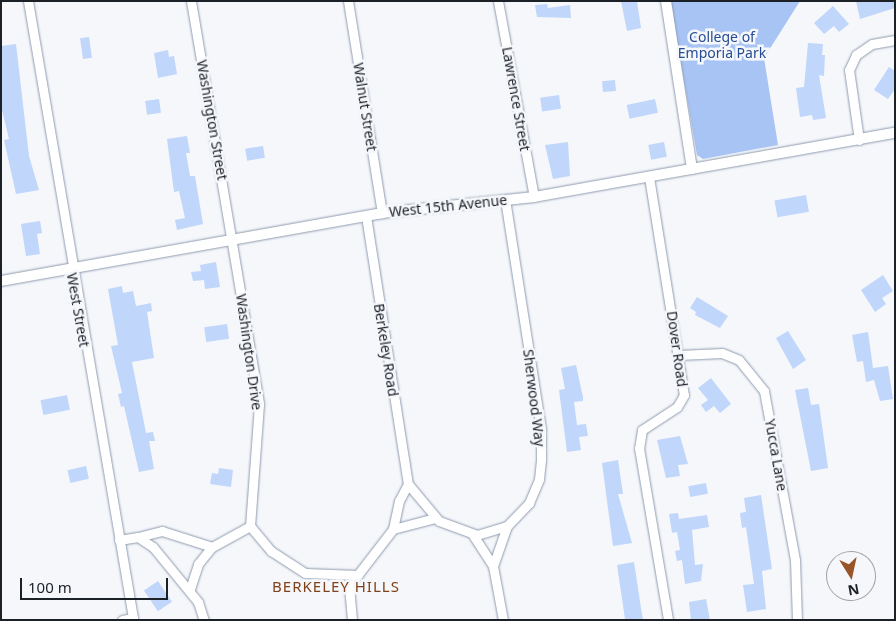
<!DOCTYPE html>
<style>
body{margin:0}
#map{position:relative;width:896px;height:621px;overflow:hidden;background:#f5f7fb;font-family:"Noto Sans",sans-serif}
div>[style]{position:absolute}
.green>*{inset:0;background:#a7c4f5}
.building>*{inset:0;background:#c0d6fa;transform-origin:0 0}
.roads{filter:drop-shadow(0 0 1px #8f9bae) drop-shadow(0 0 1px #8f9bae)}
.minor>*{height:9px;margin:-4.5px;padding:0 4.5px;transform-origin:4.5px;border-radius:4.5px;background:#fff}
.tertiary>*{height:10px;margin:-5px;padding:0 5px;transform-origin:5px;border-radius:5px;background:#fff}
span{translate:-50% -50%;white-space:nowrap;text-align:center;line-height:1.15;-webkit-text-stroke:5px #f5f7fb;paint-order:stroke}
.park-label{font-size:14px;color:#264d92}
.street-label{font-size:14px;color:#1c2027}
.neighbourhood-label{font-size:15px;color:#80421a;letter-spacing:1px}
.frame{position:absolute;inset:0;border:2px solid #1c2027;pointer-events:none}
.north{position:absolute;left:826px;top:551px;width:50px;height:50px;box-sizing:border-box;background:#f5f7fb;border:1px solid #9ea1a6;border-radius:50%;rotate:170deg;font-size:14px;font-weight:700;line-height:20px;text-align:center;color:#1c2027}
.north::after{content:'';display:block;margin:auto;width:18px;height:22px;background:#995428;clip-path:polygon(50% 0,100% 100%,50% 72%,0 100%)}
.scale{position:absolute;left:20px;top:578px;width:148px;height:22px;box-sizing:border-box;border:2px solid #1c2027;border-top:0;padding-left:6px;font-size:15px;line-height:18px;white-space:nowrap;color:#1c2027;-webkit-text-stroke:4px #f5f7fb;paint-order:stroke}
</style>
<div id="map">
<div class="green">
<i style="clip-path:polygon(670px 1px,800px 1px,764px 58px,778px 145px,703px 159px,697px 155px)"></i>
</div>
<div class="building">
<i style="clip-path:polygon(621px 1px,637px 1px,641px 28px,627px 31px)"></i>
<i style="clip-path:polygon(856px 1px,895px 1px,895px 8px,860px 19px)"></i>
<i style="clip-path:polygon(547px 4px,548px 8px,570px 5px,571px 18px,537px 17px,535px 5px)"></i>
<i style="clip-path:polygon(833px 6px,849px 24px,839px 32px,834px 26px,824px 34px,814px 23px)"></i>
<i style="left:89px;top:37px;width:21px;height:9px;rotate:82deg"></i>
<i style="clip-path:polygon(808px 43px,823px 44px,822px 55px,825px 55px,824px 76px,819px 75px,826px 118px,813px 120px,812px 115px,800px 117px,796px 88px,804px 87px)"></i>
<i style="clip-path:polygon(16px 44px,29px 156px,39px 190px,16px 194px,4px 140px,9px 139px,1px 106px,1px 46px)"></i>
<i style="clip-path:polygon(168px 50px,169px 57px,174px 56px,177px 74px,158px 78px,154px 53px)"></i>
<i style="clip-path:polygon(889px 67px,895px 71px,895px 89px,888px 99px,874px 90px)"></i>
<i style="left:615px;top:80px;width:11px;height:13px;rotate:85deg"></i>
<i style="left:559px;top:95px;width:14px;height:19px;rotate:82deg"></i>
<i style="left:159px;top:99px;width:14px;height:14px;rotate:82deg"></i>
<i style="left:655px;top:99px;width:14px;height:29px;rotate:78deg"></i>
<i style="clip-path:polygon(187px 136px,190px 153px,186px 153px,190px 176px,195px 176px,203px 224px,177px 230px,175px 220px,185px 218px,179px 191px,174px 192px,167px 139px)"></i>
<i style="clip-path:polygon(568px 142px,570px 176px,553px 179px,545px 145px)"></i>
<i style="left:664px;top:142px;width:15px;height:16px;rotate:79deg"></i>
<i style="left:263px;top:146px;width:12px;height:18px;rotate:81deg"></i>
<i style="left:806px;top:195px;width:17px;height:32px;rotate:80deg"></i>
<i style="clip-path:polygon(40px 221px,42px 233px,37px 234px,40px 254px,26px 256px,21px 224px)"></i>
<i style="clip-path:polygon(216px 262px,220px 287px,205px 289px,204px 280px,193px 281px,191px 272px,201px 271px,200px 265px)"></i>
<i style="clip-path:polygon(883px 275px,893px 291px,882px 298px,886px 304px,875px 312px,861px 290px)"></i>
<i style="clip-path:polygon(122px 286px,123px 293px,133px 291px,136px 306px,151px 303px,152px 311px,147px 312px,154px 358px,132px 362px,146px 433px,153px 432px,155px 441px,149px 441px,154px 469px,139px 472px,124px 406px,121px 407px,118px 394px,122px 393px,111px 346px,118px 345px,108px 289px)"></i>
<i style="clip-path:polygon(697px 297px,728px 316px,720px 328px,695px 315px,696px 312px,690px 308px)"></i>
<i style="left:227px;top:324px;width:15px;height:23px;rotate:82deg"></i>
<i style="clip-path:polygon(788px 331px,806px 360px,793px 369px,776px 338px)"></i>
<i style="clip-path:polygon(868px 332px,873px 368px,888px 366px,893px 399px,880px 401px,874px 380px,866px 382px,863px 361px,857px 362px,852px 335px)"></i>
<i style="clip-path:polygon(576px 365px,583px 397px,583px 401px,574px 402px,577px 425px,586px 424px,588px 436px,579px 437px,581px 450px,567px 452px,559px 390px,565px 389px,561px 368px)"></i>
<i style="clip-path:polygon(711px 378px,731px 404px,720px 413px,714px 406px,706px 412px,701px 405px,708px 400px,698px 388px)"></i>
<i style="clip-path:polygon(808px 388px,811px 405px,819px 404px,828px 468px,811px 471px,795px 390px)"></i>
<i style="left:67px;top:395px;width:15px;height:27px;rotate:79deg"></i>
<i style="clip-path:polygon(680px 436px,688px 464px,678px 465px,680px 476px,666px 478px,657px 440px)"></i>
<i style="clip-path:polygon(618px 460px,623px 494px,618px 494px,632px 543px,613px 546px,602px 463px)"></i>
<i style="left:86px;top:466px;width:13px;height:19px;rotate:77deg"></i>
<i style="clip-path:polygon(219px 468px,233px 470px,231px 487px,210px 484px,212px 473px,218px 474px)"></i>
<i style="left:706px;top:483px;width:11px;height:18px;rotate:80deg"></i>
<i style="clip-path:polygon(761px 495px,772px 569px,762px 571px,766px 609px,747px 612px,743px 585px,754px 584px,746px 527px,742px 528px,740px 513px,746px 512px,744px 498px)"></i>
<i style="clip-path:polygon(678px 513px,679px 519px,707px 515px,709px 527px,692px 530px,695px 565px,703px 564px,701px 581px,685px 584px,682px 560px,677px 561px,675px 551px,680px 550px,677px 532px,672px 533px,669px 514px)"></i>
<i style="clip-path:polygon(634px 562px,641px 608px,643px 620px,625px 620px,624px 612px,617px 565px)"></i>
<i style="left:158px;top:581px;width:25px;height:17px;rotate:56deg"></i>
<i style="clip-path:polygon(706px 599px,710px 620px,691px 620px,689px 602px)"></i>
</div>
<div class="roads">
<div class="minor">
<i style="left:28px;top:1px;width:626px;rotate:80.34deg"></i>
<i style="left:133px;top:618px;width:11px;rotate:170deg"></i>
<i style="left:191px;top:1px;width:409px;rotate:80.4deg"></i>
<i style="left:259px;top:404px;width:122px;rotate:94.2deg"></i>
<i style="left:348px;top:1px;width:215px;rotate:80.9deg"></i>
<i style="left:498px;top:1px;width:199px;rotate:79.6deg"></i>
<i style="left:859px;top:140px;width:71px;rotate:-98.1deg"></i>
<i style="left:849px;top:70px;width:17px;rotate:-65deg"></i>
<i style="left:856px;top:55px;width:19px;rotate:-35deg"></i>
<i style="left:872px;top:44px;width:23px;rotate:-10deg"></i>
<i style="left:649px;top:177px;width:221px;rotate:80.9deg"></i>
<i style="left:684px;top:395px;width:14px;rotate:120deg"></i>
<i style="left:677px;top:407px;width:42px;rotate:146.7deg"></i>
<i style="left:642px;top:430px;width:18px;rotate:99deg"></i>
<i style="left:639px;top:448px;width:174px;rotate:80.4deg"></i>
<i style="left:366px;top:216px;width:271px;rotate:81.1deg"></i>
<i style="left:408px;top:484px;width:48px;rotate:50deg"></i>
<i style="left:439px;top:521px;width:40px;rotate:20.2deg"></i>
<i style="left:477px;top:535px;width:31px;rotate:-17deg"></i>
<i style="left:507px;top:526px;width:32px;rotate:-46deg"></i>
<i style="left:529px;top:503px;width:26px;rotate:-67deg"></i>
<i style="left:539px;top:479px;width:20px;rotate:-84deg"></i>
<i style="left:541px;top:459px;width:30px;rotate:-90deg"></i>
<i style="left:541px;top:429px;width:232px;rotate:-98.9deg"></i>
<i style="left:679px;top:355px;width:43px;rotate:-2.7deg"></i>
<i style="left:722px;top:353px;width:18px;rotate:22deg"></i>
<i style="left:739px;top:360px;width:40px;rotate:51deg"></i>
<i style="left:764px;top:391px;width:172px;rotate:79.6deg"></i>
<i style="left:795px;top:560px;width:60px;rotate:88.1deg"></i>
<i style="left:250px;top:526px;width:33px;rotate:50deg"></i>
<i style="left:271px;top:551px;width:40px;rotate:32.9deg"></i>
<i style="left:305px;top:573px;width:53px;rotate:2.2deg"></i>
<i style="left:393px;top:529px;width:43px;rotate:-14.7deg"></i>
<i style="left:473px;top:535px;width:37px;rotate:57deg"></i>
<i style="left:493px;top:566px;width:55px;rotate:79.5deg"></i>
<i style="left:138px;top:537px;width:25px;rotate:-14deg"></i>
<i style="left:162px;top:531px;width:52px;rotate:17.7deg"></i>
<i style="left:212px;top:547px;width:43px;rotate:-28.9deg"></i>
<i style="left:119px;top:540px;width:19px;rotate:-9deg"></i>
<i style="left:138px;top:537px;width:18px;rotate:34deg"></i>
<i style="left:153px;top:547px;width:71px;rotate:50.7deg"></i>
<i style="left:198px;top:602px;width:19px;rotate:72deg"></i>
<i style="left:493px;top:566px;width:42px;rotate:-70.7deg"></i>
<i style="left:190px;top:589px;width:26px;rotate:-72deg"></i>
<i style="left:198px;top:564px;width:22px;rotate:-51deg"></i>
<i style="left:352px;top:620px;width:34px;rotate:-95deg"></i>
<i style="left:349px;top:586px;width:72px;rotate:-52.3deg"></i>
<i style="left:393px;top:529px;width:29px;rotate:-78deg"></i>
<i style="left:399px;top:501px;width:19px;rotate:-62deg"></i>
</div>
<div class="tertiary">
<i style="left:666px;top:1px;width:170px;rotate:81.2deg"></i>
<i style="left:1px;top:281px;width:387px;rotate:-10.1deg"></i>
<i style="left:382px;top:213px;width:153px;rotate:-6deg"></i>
<i style="left:534px;top:197px;width:367px;rotate:-10.1deg"></i>
</div>
</div>
<div class="park-label">
<span style="left:722px;top:45px">College of<br>Emporia Park</span>
</div>
<div class="street-label">
<span style="left:516px;top:99px;rotate:80deg">Lawrence Street</span>
<span style="left:365px;top:107px;rotate:81deg">Walnut Street</span>
<span style="left:212px;top:120px;rotate:80deg">Washington Street</span>
<span style="left:448px;top:206px;rotate:-6deg">West 15th Avenue</span>
<span style="left:78px;top:310px;rotate:80deg">West Street</span>
<span style="left:677px;top:349px;rotate:82deg">Dover Road</span>
<span style="left:386px;top:350px;rotate:81deg">Berkeley Road</span>
<span style="left:249px;top:352px;rotate:82deg">Washington Drive</span>
<span style="left:534px;top:398px;rotate:83deg">Sherwood Way</span>
<span style="left:776px;top:455px;rotate:80deg">Yucca Lane</span>
</div>
<div class="neighbourhood-label">
<span style="left:336px;top:587px">BERKELEY HILLS</span>
</div>
<div class="frame"></div>
<div class="north">N</div>
<div class="scale">100 m</div>
</div>
